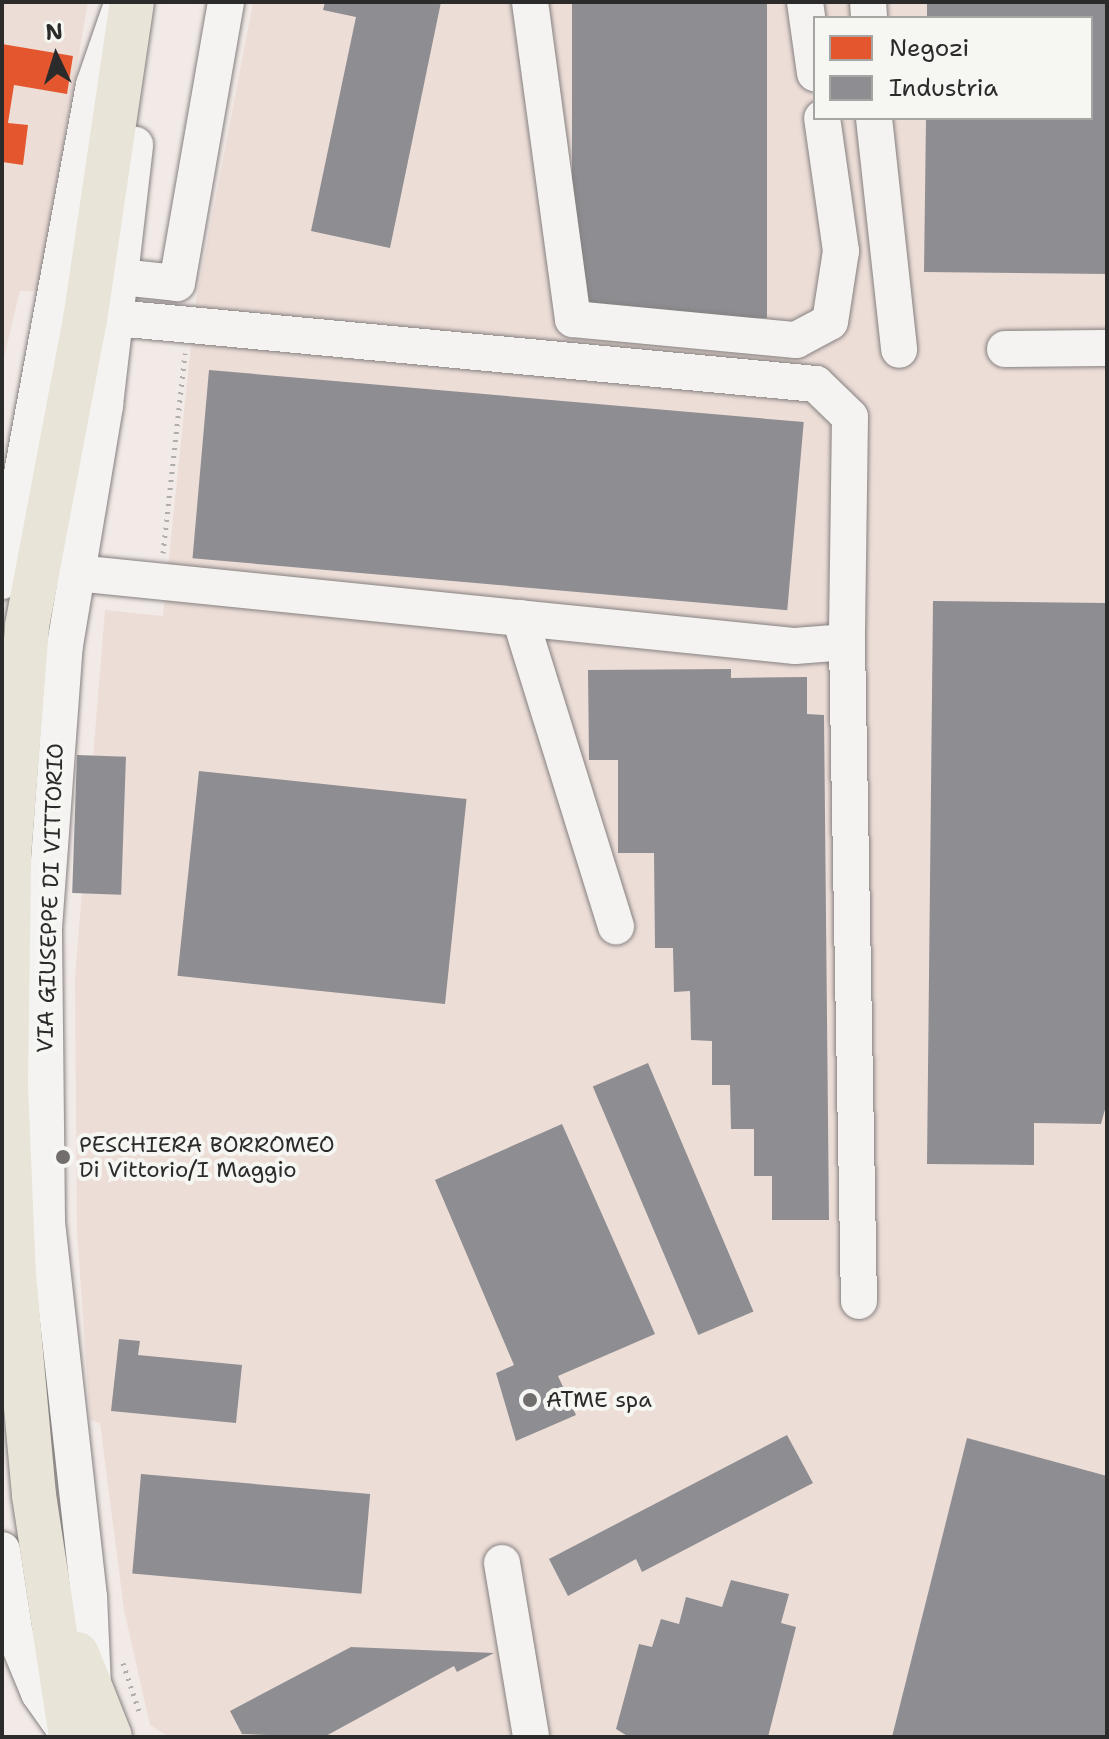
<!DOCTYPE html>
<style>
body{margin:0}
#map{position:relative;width:1109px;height:1739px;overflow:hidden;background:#f2eae7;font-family:"Shantell Sans",sans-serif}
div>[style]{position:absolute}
.built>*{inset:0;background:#edddd7}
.shops>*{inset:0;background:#e4572e}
.industry>*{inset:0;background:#8d8d92;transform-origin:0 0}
.path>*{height:5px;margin-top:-2.5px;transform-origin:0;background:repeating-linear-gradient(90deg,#b0aead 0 2px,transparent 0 8px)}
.roads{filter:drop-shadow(0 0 2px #858180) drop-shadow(0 0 2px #858180)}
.minor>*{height:36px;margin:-18px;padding:0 18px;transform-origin:18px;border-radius:18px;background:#f5f3f1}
.major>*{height:44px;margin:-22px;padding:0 22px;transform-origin:22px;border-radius:22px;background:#e8e4d8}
.dots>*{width:22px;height:22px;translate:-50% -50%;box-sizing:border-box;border:4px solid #f6f6f2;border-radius:50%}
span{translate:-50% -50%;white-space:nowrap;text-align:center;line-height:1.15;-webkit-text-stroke:8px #f6f6f2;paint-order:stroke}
.street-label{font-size:22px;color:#2b2b2b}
.poi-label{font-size:22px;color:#2b2b2b}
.left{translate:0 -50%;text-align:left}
.frame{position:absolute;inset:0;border:4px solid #2b2b2b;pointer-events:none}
.legend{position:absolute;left:813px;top:16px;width:280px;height:104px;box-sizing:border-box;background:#f6f6f2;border:2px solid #a5a5a2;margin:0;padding:10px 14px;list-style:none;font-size:24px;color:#2b2b2b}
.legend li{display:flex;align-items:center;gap:16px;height:40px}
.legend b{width:40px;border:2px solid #a5a5a2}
.north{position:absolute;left:16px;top:16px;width:80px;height:80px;-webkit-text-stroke:6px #f6f6f2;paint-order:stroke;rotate:356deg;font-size:22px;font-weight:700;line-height:32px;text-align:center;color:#2b2b2b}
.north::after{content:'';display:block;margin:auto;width:28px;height:36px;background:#2b2b2b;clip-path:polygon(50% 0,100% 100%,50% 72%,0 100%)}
</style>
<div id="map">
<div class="built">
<i style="clip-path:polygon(2px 2px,88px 2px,38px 291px,20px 291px,2px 365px)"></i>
<i style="clip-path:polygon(evenodd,253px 2px,1107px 2px,1107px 1737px,169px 1737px,150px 1725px,124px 1610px,100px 1423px,90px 1420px,77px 1230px,75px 978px,105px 610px,163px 616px,195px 306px,253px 2px,815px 18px,1091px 18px,1091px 118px,815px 118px,815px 18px)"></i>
</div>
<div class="shops">
<i style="clip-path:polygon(2px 44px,73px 56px,67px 94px,14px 85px,8px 123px,28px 125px,23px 165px,2px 162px)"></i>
</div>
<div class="industry">
<i style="clip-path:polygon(325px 2px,441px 2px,390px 248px,311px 231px,356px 17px,323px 10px)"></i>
<i style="left:572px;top:2px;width:195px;height:316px"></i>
<i style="clip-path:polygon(927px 2px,1107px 2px,1107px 274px,924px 272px,926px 118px,1091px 118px,1091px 18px,927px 18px)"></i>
<i style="left:209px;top:370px;width:597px;height:189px;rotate:5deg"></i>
<i style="clip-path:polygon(933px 601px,1107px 603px,1107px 1102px,1101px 1124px,1034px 1123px,1034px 1165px,927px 1164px)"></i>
<i style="clip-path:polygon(731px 669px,731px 678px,807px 677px,807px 714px,824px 715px,829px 1220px,772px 1220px,772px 1176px,754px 1176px,754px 1129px,731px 1129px,730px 1085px,712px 1085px,712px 1041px,691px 1040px,690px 991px,674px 992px,673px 948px,655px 948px,654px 853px,618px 853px,618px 760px,589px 760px,588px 670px)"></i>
<i style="left:77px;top:755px;width:49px;height:138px;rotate:2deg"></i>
<i style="left:199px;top:771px;width:269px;height:206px;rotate:6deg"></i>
<i style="left:648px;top:1063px;width:270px;height:60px;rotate:67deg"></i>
<i style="clip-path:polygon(562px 1124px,655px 1334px,558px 1376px,576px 1415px,516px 1441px,496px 1373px,514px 1365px,435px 1180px)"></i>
<i style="clip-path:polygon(119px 1339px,140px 1341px,138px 1355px,242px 1365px,236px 1423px,111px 1411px)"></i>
<i style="clip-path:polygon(787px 1435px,813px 1483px,642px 1572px,636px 1559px,568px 1596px,549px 1559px)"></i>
<i style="clip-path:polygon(967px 1438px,1107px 1476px,1107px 1737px,892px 1737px)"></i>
<i style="left:141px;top:1474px;width:230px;height:100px;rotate:5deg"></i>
<i style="clip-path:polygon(731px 1580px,789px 1594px,781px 1623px,796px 1627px,768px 1737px,629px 1737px,616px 1729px,639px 1644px,652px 1647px,661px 1619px,679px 1624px,686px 1597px,722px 1607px)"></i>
<i style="clip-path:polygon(351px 1647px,494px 1653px,457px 1672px,454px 1666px,324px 1737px,242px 1734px,230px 1711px)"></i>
</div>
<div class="path">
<i style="left:163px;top:553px;width:201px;rotate:-83.7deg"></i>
<i style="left:123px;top:1663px;width:51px;rotate:71.6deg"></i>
</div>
<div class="roads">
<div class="minor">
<i style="left:530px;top:2px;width:320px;rotate:82.3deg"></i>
<i style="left:573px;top:319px;width:224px;rotate:5.4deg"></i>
<i style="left:796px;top:340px;width:38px;rotate:-28deg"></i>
<i style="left:830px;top:322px;width:72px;rotate:-81.2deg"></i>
<i style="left:841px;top:251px;width:134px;rotate:-98.1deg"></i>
<i style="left:805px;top:2px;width:72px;rotate:82deg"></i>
<i style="left:868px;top:2px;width:16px;rotate:86deg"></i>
<i style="left:874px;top:118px;width:233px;rotate:83.8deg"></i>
<i style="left:121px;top:277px;width:56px;rotate:6.1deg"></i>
<i style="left:177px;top:283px;width:285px;rotate:-80.1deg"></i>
<i style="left:116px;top:318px;width:703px;rotate:5.39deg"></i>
<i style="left:816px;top:384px;width:47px;rotate:44.1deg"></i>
<i style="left:850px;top:417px;width:225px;rotate:90.8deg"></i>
<i style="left:1005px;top:349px;width:102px;rotate:-0.6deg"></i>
<i style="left:76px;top:573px;width:723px;rotate:5.8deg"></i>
<i style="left:795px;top:646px;width:52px;rotate:-4.4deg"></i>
<i style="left:847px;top:642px;width:659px;rotate:88.96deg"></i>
<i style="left:2px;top:581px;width:504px;rotate:-79.49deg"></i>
<i style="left:94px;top:85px;width:79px;rotate:-70.9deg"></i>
<i style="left:520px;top:618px;width:323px;rotate:72.7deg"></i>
<i style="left:2px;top:1550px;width:86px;rotate:81.3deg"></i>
<i style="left:15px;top:1635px;width:63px;rotate:67.5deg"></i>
<i style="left:39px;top:1693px;width:54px;rotate:54.8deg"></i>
<i style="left:502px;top:1563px;width:176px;rotate:80.5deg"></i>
<i style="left:93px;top:1687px;width:90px;rotate:-92.5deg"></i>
<i style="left:89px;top:1597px;width:378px;rotate:-96.4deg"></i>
<i style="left:47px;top:1221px;width:293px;rotate:-90.6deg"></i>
<i style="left:44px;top:928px;width:284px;rotate:-85.8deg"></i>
<i style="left:65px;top:645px;width:243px;rotate:-80.5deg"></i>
<i style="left:105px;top:405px;width:262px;rotate:-83.4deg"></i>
</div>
<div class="major">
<i style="left:77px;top:1654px;width:89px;rotate:68.3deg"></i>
<i style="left:71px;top:1737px;width:245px;rotate:-98.7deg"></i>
<i style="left:34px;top:1495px;width:219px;rotate:-95.2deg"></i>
<i style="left:14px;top:1277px;width:193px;rotate:-92.4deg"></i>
<i style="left:6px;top:1084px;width:228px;rotate:-89.2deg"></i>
<i style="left:9px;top:856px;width:231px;rotate:-85.5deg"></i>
<i style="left:27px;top:626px;width:311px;rotate:-79.3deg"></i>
<i style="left:85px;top:320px;width:321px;rotate:-81.6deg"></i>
</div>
</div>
<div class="dots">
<i style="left:63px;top:1157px;background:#716e6d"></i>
<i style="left:530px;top:1400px;background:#716e6d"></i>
</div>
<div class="street-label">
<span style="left:50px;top:898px;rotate:-88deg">VIA GIUSEPPE DI VITTORIO</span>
</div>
<div class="poi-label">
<span class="left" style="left:79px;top:1157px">PESCHIERA BORROMEO<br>Di Vittorio/I Maggio</span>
<span class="left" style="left:546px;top:1400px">ATME spa</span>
</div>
<div class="frame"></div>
<ul class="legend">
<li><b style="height:22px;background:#e4572e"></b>Negozi</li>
<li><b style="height:22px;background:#8d8d92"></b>Industria</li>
</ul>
<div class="north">N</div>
</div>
